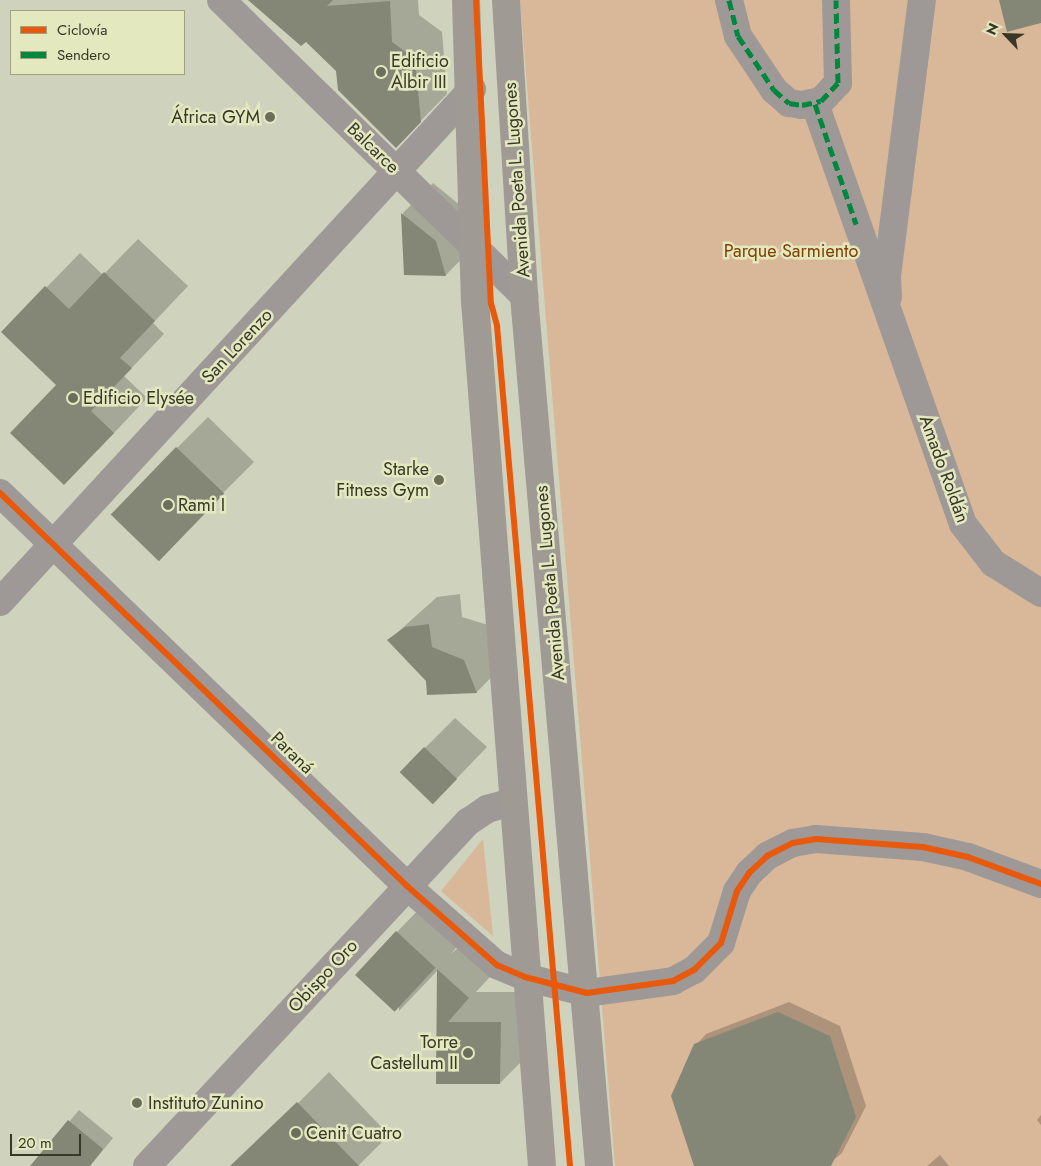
<!DOCTYPE html>
<meta charset="utf-8">
<style>
body{margin:0}
#map{position:relative;width:1041px;height:1166px;overflow:hidden;background:#cfd2bc;font-family:Jost,sans-serif}
div>[style]{position:absolute}
.green>*{inset:0;background:#d8b899}
.shadow>*{inset:0;background:#0003}
.building>*{inset:0;background:#858776;transform-origin:0 0}
.minor>*{height:28px;margin:-14px;padding:0 14px;transform-origin:14px;border-radius:14px;background:#9e9997}
.major>*{height:28px;margin:-14px;padding:0 14px;transform-origin:14px;border-radius:14px;background:#9f9b94}
.quiet>*{height:5px;margin-top:-2.5px;transform-origin:0;background:repeating-linear-gradient(90deg,#00873e 0 10px,transparent 0 15px)}
.cycleway>*{height:6px;margin:-3px;padding:0 3px;transform-origin:3px;border-radius:3px;background:#e8590c}
.dots>*{width:14px;height:14px;translate:-50% -50%;box-sizing:border-box;border:2px solid #e3e8bf;border-radius:50%}
span{translate:-50% -50%;white-space:nowrap;text-align:center;line-height:1.15;-webkit-text-stroke:5px #e3e8bf;paint-order:stroke}
.poi-label{font-size:18px;color:#373828}
.left{translate:0 -50%;text-align:left}
.right{translate:-100% -50%;text-align:right}
.street-label{font-size:18px;color:#373828}
.park-label{font-size:18px;color:#833d00}
.legend{position:absolute;left:10px;top:10px;width:175px;height:65px;box-sizing:border-box;background:#e3e8bf;border:1px solid #9ea283;margin:0;padding:6px 9px;list-style:none;font-size:15px;color:#373828}
.legend li{display:flex;align-items:center;gap:10px;height:25px}
.legend b{width:25px;border:1px solid #9ea283}
.north{position:absolute;left:981px;top:10px;width:50px;height:50px;-webkit-text-stroke:4px #e3e8bf;paint-order:stroke;rotate:294deg;font-size:14px;font-weight:700;line-height:20px;text-align:center;color:#373828}
.north::after{content:'';display:block;margin:auto;width:18px;height:22px;background:#373828;clip-path:polygon(50% 0,100% 100%,50% 72%,0 100%)}
.scale{position:absolute;left:10px;top:1134px;width:71px;height:22px;box-sizing:border-box;border:2px solid #373828;border-top:0;padding-left:6px;font-size:15px;line-height:18px;white-space:nowrap;color:#373828;-webkit-text-stroke:4px #e3e8bf;paint-order:stroke}
</style>
<div id="map">
<div class="green">
<i style="clip-path:polygon(520px 0,1041px 0,1041px 1166px,615px 1166px)"></i>
<i style="clip-path:polygon(483px 839px,493px 936px,441px 891px)"></i>
</div>
<div class="shadow">
<i style="clip-path:polygon(251px 0,418px 0,419px 15px,442px 32px,447px 94px,396px 146px,337px 70px,306px 40px)"></i>
<i style="clip-path:polygon(433px 183px,466px 210px,476px 244px,446px 275px,405px 274px,403px 213px)"></i>
<i style="clip-path:polygon(138px 239px,188px 286px,153px 323px,164px 334px,124px 376px,147px 398px,98px 450px,57px 385px,3px 332px,80px 253px,103px 275px)"></i>
<i style="clip-path:polygon(208px 417px,254px 462px,156px 560px,177px 448px)"></i>
<i style="clip-path:polygon(460px 594px,462px 617px,488px 625px,507px 661px,477px 692px,428px 693px,428px 680px,389px 640px,437px 597px)"></i>
<i style="clip-path:polygon(455px 718px,487px 747px,433px 803px,425px 748px)"></i>
<i style="clip-path:polygon(427px 901px,465px 936px,451px 954px,468px 939px,499px 967px,476px 992px,531px 992px,531px 1052px,500px 1083px,437px 1083px,438px 970px,399px 1011px,397px 932px)"></i>
<i style="clip-path:polygon(789px 1002px,840px 1026px,866px 1106px,842px 1153px,826px 1166px,696px 1166px,696px 1045px,706px 1034px)"></i>
<i style="clip-path:polygon(329px 1072px,389px 1135px,358px 1166px,236px 1166px)"></i>
<i style="clip-path:polygon(79px 1110px,113px 1138px,90px 1166px,32px 1166px)"></i>
<i style="clip-path:polygon(1041px 1115px,1041px 1125px,1037px 1120px)"></i>
<i style="clip-path:polygon(940px 1155px,949px 1166px,927px 1166px)"></i>
</div>
<div class="building">
<i style="clip-path:polygon(248px 0,333px 0,327px 6px,390px 1px,392px 42px,415px 59px,421px 122px,396px 148px,338px 90px,336px 71px,306px 42px,301px 46px)"></i>
<i style="clip-path:polygon(999px 0,1041px 0,1041px 23px,1007px 32px)"></i>
<i style="clip-path:polygon(401px 213px,436px 241px,446px 276px,404px 275px)"></i>
<i style="clip-path:polygon(104px 272px,155px 321px,120px 358px,132px 368px,91px 411px,114px 433px,64px 485px,10px 433px,56px 385px,1px 332px,45px 286px,69px 309px)"></i>
<i style="left:176px;top:447px;width:67px;height:94px;rotate:44deg"></i>
<i style="clip-path:polygon(429px 624px,432px 647px,464px 660px,477px 693px,427px 695px,426px 681px,387px 640px,405px 627px)"></i>
<i style="left:424px;top:747px;width:46px;height:35px;rotate:44deg"></i>
<i style="left:396px;top:931px;width:54px;height:60px;rotate:43deg"></i>
<i style="clip-path:polygon(437px 969px,469px 998px,448px 1022px,501px 1022px,500px 1084px,436px 1084px)"></i>
<i style="clip-path:polygon(778px 1012px,830px 1036px,856px 1117px,831px 1166px,694px 1166px,671px 1096px,694px 1044px)"></i>
<i style="clip-path:polygon(297px 1102px,359px 1166px,230px 1166px)"></i>
<i style="clip-path:polygon(68px 1120px,103px 1149px,90px 1166px,30px 1166px)"></i>
</div>
<div class="minor">
<i style="left:221px;top:0;width:424px;rotate:44.3deg"></i>
<i style="left:729px;top:0;width:37px;rotate:76deg"></i>
<i style="left:738px;top:36px;width:65px;rotate:56.3deg"></i>
<i style="left:774px;top:90px;width:20px;rotate:41deg"></i>
<i style="left:789px;top:103px;width:13px;rotate:9deg"></i>
<i style="left:802px;top:105px;width:19px;rotate:-12deg"></i>
<i style="left:821px;top:101px;width:25px;rotate:-47deg"></i>
<i style="left:838px;top:83px;width:83px;rotate:-91.4deg"></i>
<i style="left:815px;top:104px;width:445px;rotate:70.6deg"></i>
<i style="left:963px;top:524px;width:49px;rotate:52.4deg"></i>
<i style="left:993px;top:563px;width:57px;rotate:32deg"></i>
<i style="left:888px;top:297px;width:21px;rotate:-93deg"></i>
<i style="left:887px;top:276px;width:278px;rotate:-82.8deg"></i>
<i style="left:0;top:493px;width:566px;rotate:44deg"></i>
<i style="left:407px;top:886px;width:120px;rotate:41.3deg"></i>
<i style="left:497px;top:965px;width:30px;rotate:23deg"></i>
<i style="left:525px;top:977px;width:64px;rotate:14.5deg"></i>
<i style="left:587px;top:993px;width:87px;rotate:-7.9deg"></i>
<i style="left:673px;top:981px;width:24px;rotate:-28deg"></i>
<i style="left:694px;top:970px;width:38px;rotate:-45deg"></i>
<i style="left:721px;top:943px;width:54px;rotate:-72.9deg"></i>
<i style="left:737px;top:891px;width:22px;rotate:-56deg"></i>
<i style="left:749px;top:873px;width:25px;rotate:-43deg"></i>
<i style="left:767px;top:856px;width:29px;rotate:-27deg"></i>
<i style="left:793px;top:843px;width:23px;rotate:-10deg"></i>
<i style="left:816px;top:839px;width:107px;rotate:4.3deg"></i>
<i style="left:923px;top:847px;width:46px;rotate:12.5deg"></i>
<i style="left:968px;top:857px;width:78px;rotate:20.3deg"></i>
<i style="left:0;top:602px;width:697px;rotate:-47.38deg"></i>
<i style="left:147px;top:1166px;width:471px;rotate:-47deg"></i>
<i style="left:468px;top:822px;width:23px;rotate:-34deg"></i>
<i style="left:487px;top:809px;width:25px;rotate:-16deg"></i>
</div>
<div class="major">
<i style="left:466px;top:0;width:301px;rotate:88.3deg"></i>
<i style="left:475px;top:301px;width:868px;rotate:85.57deg"></i>
<i style="left:506px;top:0;width:297px;rotate:86.5deg"></i>
<i style="left:524px;top:296px;width:873px;rotate:85.07deg"></i>
</div>
<div class="quiet">
<i style="left:729px;top:0;width:37px;rotate:76deg"></i>
<i style="left:738px;top:36px;width:65px;rotate:56.3deg"></i>
<i style="left:774px;top:90px;width:20px;rotate:41deg"></i>
<i style="left:789px;top:103px;width:13px;rotate:9deg"></i>
<i style="left:802px;top:105px;width:19px;rotate:-12deg"></i>
<i style="left:821px;top:101px;width:25px;rotate:-47deg"></i>
<i style="left:838px;top:83px;width:83px;rotate:-91.4deg"></i>
<i style="left:815px;top:104px;width:127px;rotate:71.1deg"></i>
</div>
<div class="cycleway">
<i style="left:476px;top:0;width:303px;rotate:87.2deg"></i>
<i style="left:491px;top:303px;width:24px;rotate:75deg"></i>
<i style="left:497px;top:326px;width:843px;rotate:85.03deg"></i>
<i style="left:0;top:493px;width:566px;rotate:44deg"></i>
<i style="left:407px;top:886px;width:120px;rotate:41.3deg"></i>
<i style="left:497px;top:965px;width:30px;rotate:23deg"></i>
<i style="left:525px;top:977px;width:64px;rotate:14.5deg"></i>
<i style="left:587px;top:993px;width:87px;rotate:-7.9deg"></i>
<i style="left:673px;top:981px;width:24px;rotate:-28deg"></i>
<i style="left:694px;top:970px;width:38px;rotate:-45deg"></i>
<i style="left:721px;top:943px;width:54px;rotate:-72.9deg"></i>
<i style="left:737px;top:891px;width:22px;rotate:-56deg"></i>
<i style="left:749px;top:873px;width:25px;rotate:-43deg"></i>
<i style="left:767px;top:856px;width:29px;rotate:-27deg"></i>
<i style="left:793px;top:843px;width:23px;rotate:-10deg"></i>
<i style="left:816px;top:839px;width:107px;rotate:4.3deg"></i>
<i style="left:923px;top:847px;width:46px;rotate:12.5deg"></i>
<i style="left:968px;top:857px;width:78px;rotate:20.3deg"></i>
</div>
<div class="dots">
<i style="left:381px;top:72px;background:#6c6e5c"></i>
<i style="left:270px;top:117px;background:#6c6e5c"></i>
<i style="left:73px;top:398px;background:#6c6e5c"></i>
<i style="left:439px;top:480px;background:#6c6e5c"></i>
<i style="left:168px;top:505px;background:#6c6e5c"></i>
<i style="left:468px;top:1053px;background:#6c6e5c"></i>
<i style="left:137px;top:1103px;background:#6c6e5c"></i>
<i style="left:296px;top:1133px;background:#6c6e5c"></i>
</div>
<div class="poi-label">
<span class="left" style="left:391px;top:72px">Edificio<br>Albir III</span>
<span class="right" style="left:260px;top:117px">África GYM</span>
<span class="left" style="left:83px;top:398px">Edificio Elysée</span>
<span class="right" style="left:429px;top:480px">Starke<br>Fitness Gym</span>
<span class="left" style="left:178px;top:505px">Rami I</span>
<span class="right" style="left:458px;top:1053px">Torre<br>Castellum II</span>
<span class="left" style="left:148px;top:1103px">Instituto Zunino</span>
<span class="left" style="left:306px;top:1133px">Cenit Cuatro</span>
</div>
<div class="street-label">
<span style="left:373px;top:148px;rotate:44deg">Balcarce</span>
<span style="left:517px;top:180px;rotate:-94deg">Avenida Poeta L. Lugones</span>
<span style="left:237px;top:346px;rotate:-47deg">San Lorenzo</span>
<span style="left:944px;top:469px;rotate:70deg">Amado Roldán</span>
<span style="left:550px;top:583px;rotate:-95deg">Avenida Poeta L. Lugones</span>
<span style="left:292px;top:753px;rotate:44deg">Paraná</span>
<span style="left:323px;top:976px;rotate:-47deg">Obispo Oro</span>
</div>
<div class="park-label">
<span style="left:791px;top:251px">Parque Sarmiento</span>
</div>
<ul class="legend">
<li><b style="height:6px;background:#e8590c"></b>Ciclovía</li>
<li><b style="height:6px;background:#00873e"></b>Sendero</li>
</ul>
<div class="north">N</div>
<div class="scale">20 m</div>
</div>
